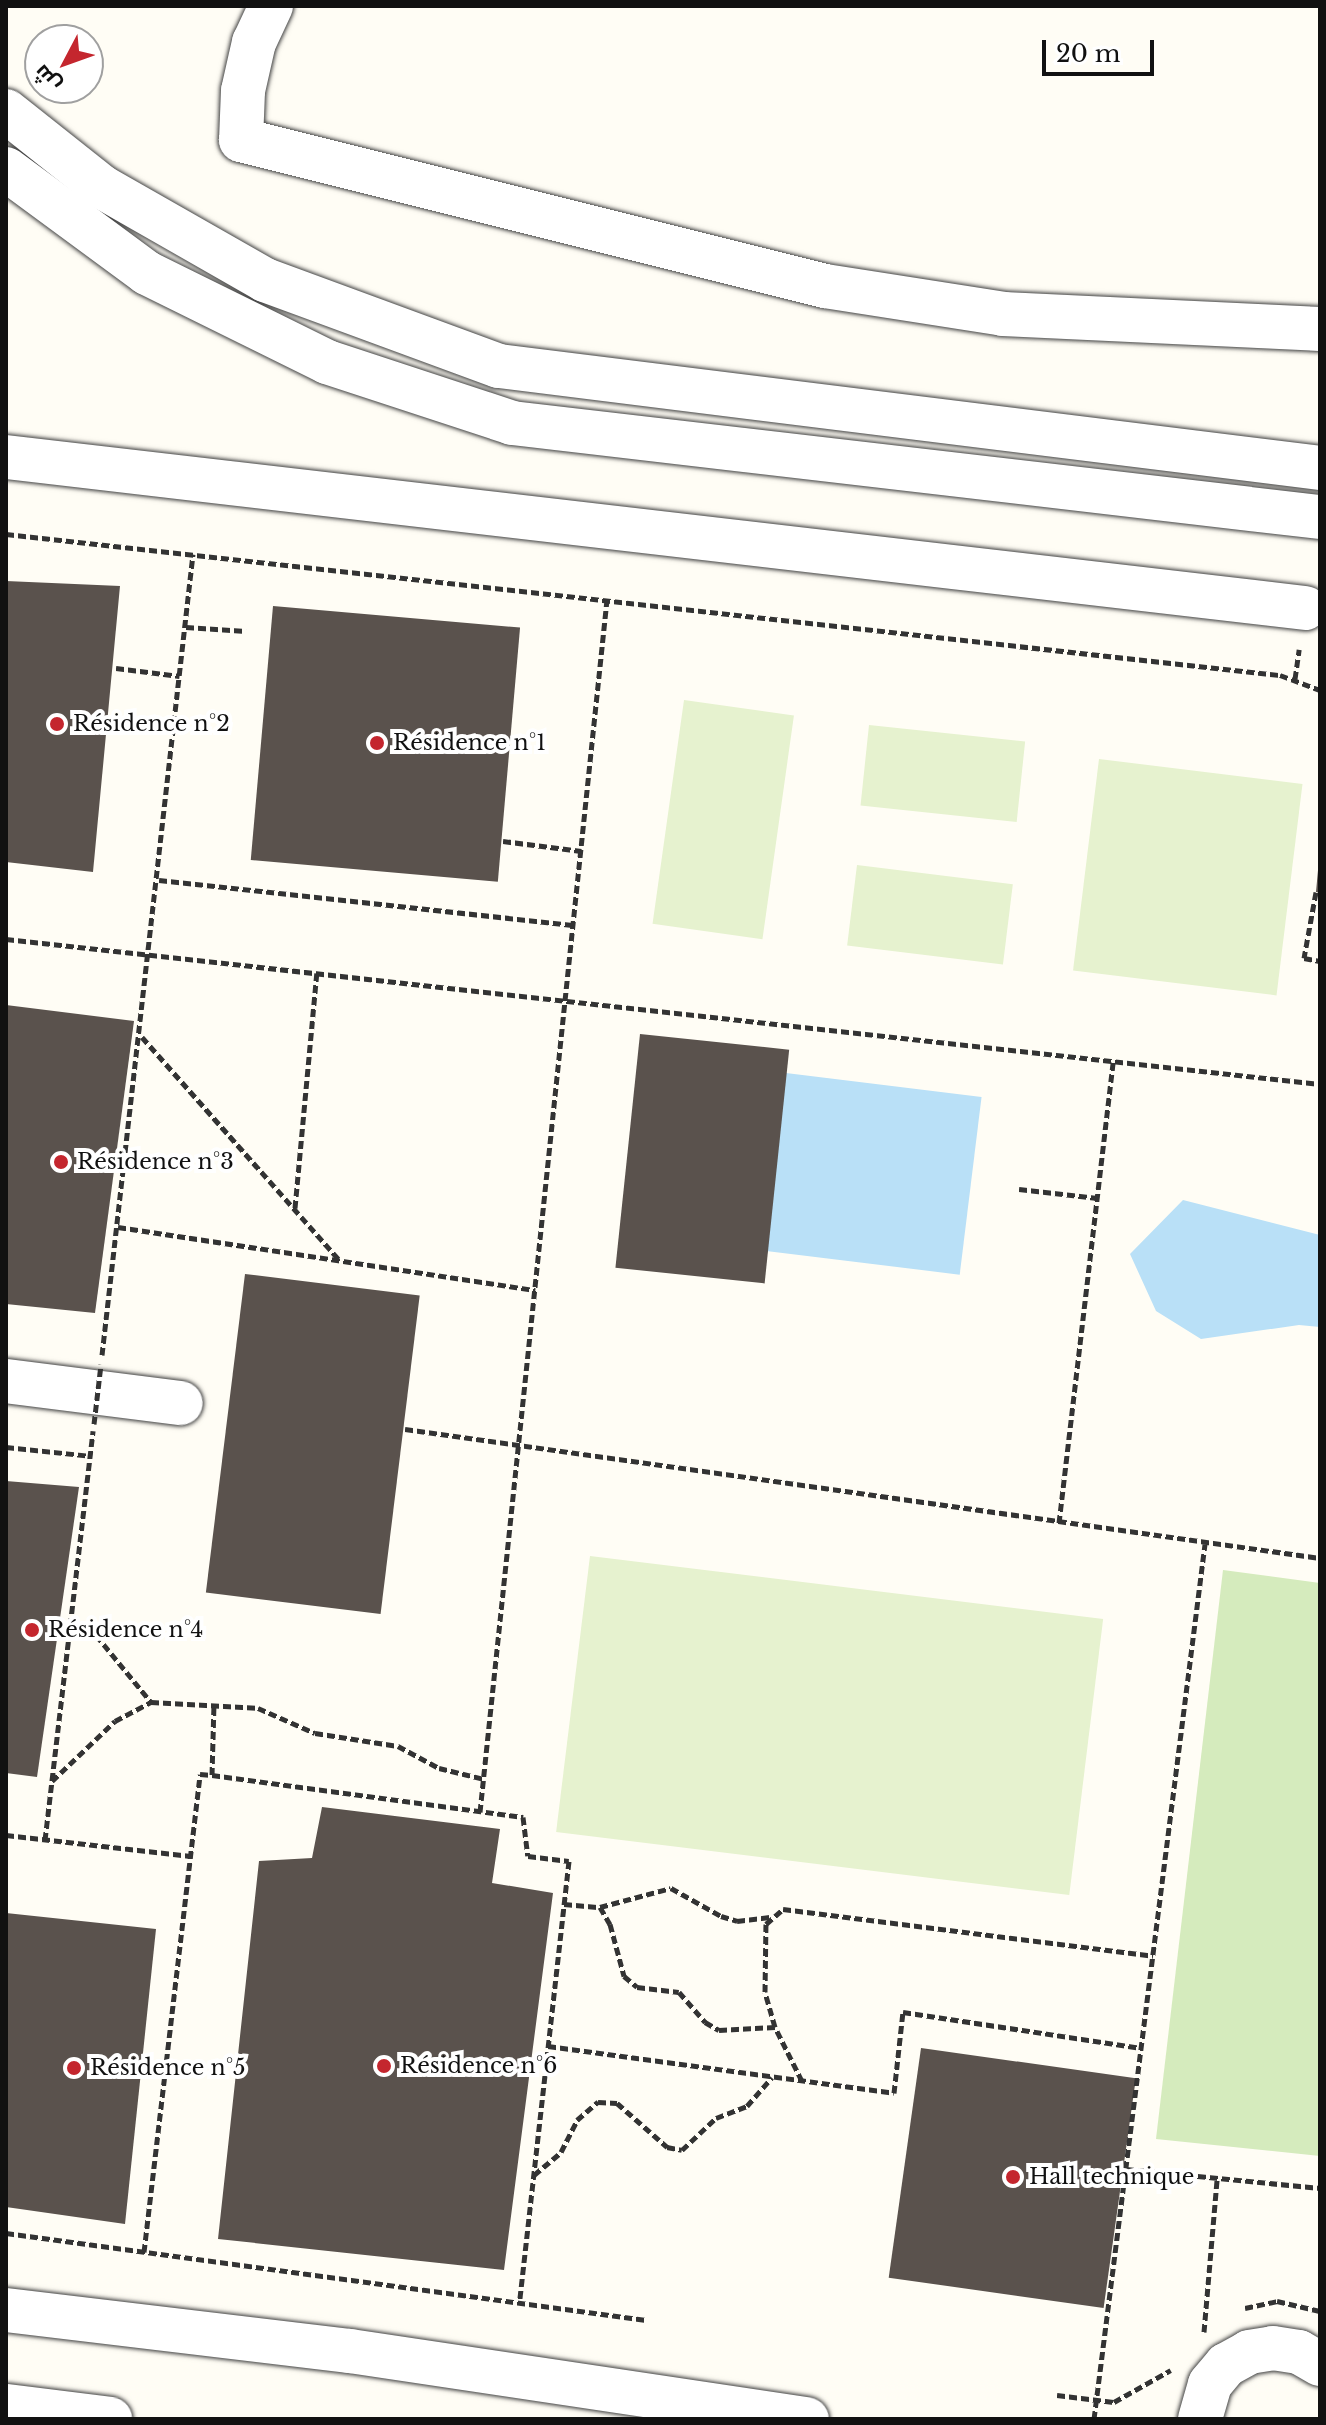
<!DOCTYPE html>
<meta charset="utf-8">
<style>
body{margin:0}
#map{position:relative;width:1326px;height:2425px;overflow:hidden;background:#fffdf5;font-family:"Libre Baskerville",Cairo,serif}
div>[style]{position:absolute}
.green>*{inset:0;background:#d5ebbd}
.pitch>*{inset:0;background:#e6f2cf;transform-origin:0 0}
.water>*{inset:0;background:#b9e0f7;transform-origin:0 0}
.building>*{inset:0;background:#5a524d;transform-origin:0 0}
.path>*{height:5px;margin-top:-2.5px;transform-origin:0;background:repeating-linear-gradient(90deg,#333 0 8px,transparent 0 12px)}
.roads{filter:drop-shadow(0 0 2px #444) drop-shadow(0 0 2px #444)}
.minor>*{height:44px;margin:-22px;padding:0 22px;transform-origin:22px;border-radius:22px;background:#fff}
.path-bridge>*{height:5px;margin-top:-2.5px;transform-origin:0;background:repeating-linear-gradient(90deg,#333 0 8px,transparent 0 12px)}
.dots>*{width:22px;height:22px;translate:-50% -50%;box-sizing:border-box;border:4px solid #fff;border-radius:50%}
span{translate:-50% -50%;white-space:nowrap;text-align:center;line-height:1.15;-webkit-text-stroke:8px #fff;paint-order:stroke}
.poi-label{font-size:22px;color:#111}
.left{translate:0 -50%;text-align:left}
.frame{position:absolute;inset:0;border:8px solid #111;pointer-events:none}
.north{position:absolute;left:24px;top:24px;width:80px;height:80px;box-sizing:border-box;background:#fff;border:2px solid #a0a0a0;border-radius:50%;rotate:229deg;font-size:22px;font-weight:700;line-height:32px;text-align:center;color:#111}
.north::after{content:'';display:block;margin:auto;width:28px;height:36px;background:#c4262e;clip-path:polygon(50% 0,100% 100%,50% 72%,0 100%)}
.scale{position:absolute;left:1042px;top:40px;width:112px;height:36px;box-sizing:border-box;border:4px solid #111;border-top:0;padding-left:10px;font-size:24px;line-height:28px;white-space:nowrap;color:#111;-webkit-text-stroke:6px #fff;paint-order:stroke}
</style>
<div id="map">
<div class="green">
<i style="clip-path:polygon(1223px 1570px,1320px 1583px,1320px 2156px,1156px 2139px)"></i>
</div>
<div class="pitch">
<i style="left:684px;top:700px;width:111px;height:226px;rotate:8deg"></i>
<i style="left:869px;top:725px;width:157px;height:81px;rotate:6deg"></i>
<i style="left:1099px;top:759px;width:205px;height:213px;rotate:7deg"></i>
<i style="left:857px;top:865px;width:157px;height:81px;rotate:7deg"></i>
<i style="left:590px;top:1556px;width:517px;height:278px;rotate:7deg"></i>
</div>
<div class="water">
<i style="left:786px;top:1073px;width:197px;height:179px;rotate:7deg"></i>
<i style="clip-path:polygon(1183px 1200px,1320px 1235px,1320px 1327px,1299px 1325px,1201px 1339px,1156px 1311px,1130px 1254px)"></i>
</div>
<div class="building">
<i style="clip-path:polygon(6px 581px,120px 586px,93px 872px,6px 862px)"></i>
<i style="left:273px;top:606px;width:248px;height:255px;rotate:5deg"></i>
<i style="clip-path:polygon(1318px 870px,1320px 870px,1320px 893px,1316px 892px)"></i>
<i style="clip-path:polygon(6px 1005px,134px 1021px,95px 1313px,6px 1304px)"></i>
<i style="left:640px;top:1034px;width:150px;height:235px;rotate:6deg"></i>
<i style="left:245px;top:1274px;width:176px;height:321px;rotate:7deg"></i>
<i style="clip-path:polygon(6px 1481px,79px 1487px,37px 1777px,6px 1773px)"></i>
<i style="clip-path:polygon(322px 1807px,500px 1829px,492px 1883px,553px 1893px,504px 2270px,218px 2239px,259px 1861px,312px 1858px)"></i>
<i style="clip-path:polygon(6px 1913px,156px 1929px,125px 2224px,6px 2207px)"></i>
<i style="left:921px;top:2048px;width:217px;height:232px;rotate:8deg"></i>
</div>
<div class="path">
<i style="left:6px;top:534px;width:1282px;rotate:6.32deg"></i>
<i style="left:1280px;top:675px;width:43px;rotate:20.6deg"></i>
<i style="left:186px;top:627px;width:60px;rotate:3.8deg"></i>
<i style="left:116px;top:668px;width:64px;rotate:7.1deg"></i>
<i style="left:1295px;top:679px;width:30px;rotate:-82deg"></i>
<i style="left:503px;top:841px;width:79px;rotate:7.3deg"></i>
<i style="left:159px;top:880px;width:416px;rotate:6.2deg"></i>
<i style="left:1316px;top:892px;width:67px;rotate:100.3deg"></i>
<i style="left:1304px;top:958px;width:16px;rotate:11deg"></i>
<i style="left:6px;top:939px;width:1322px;rotate:6.3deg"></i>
<i style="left:142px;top:1037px;width:298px;rotate:48.5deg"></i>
<i style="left:1019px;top:1189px;width:79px;rotate:6.6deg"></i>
<i style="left:295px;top:1208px;width:236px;rotate:-84.7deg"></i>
<i style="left:118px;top:1227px;width:422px;rotate:8.6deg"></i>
<i style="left:102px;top:1355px;width:806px;rotate:-83.52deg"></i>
<i style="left:405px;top:1429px;width:924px;rotate:8.02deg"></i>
<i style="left:6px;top:1447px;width:85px;rotate:6deg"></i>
<i style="left:1059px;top:1523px;width:464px;rotate:-83.3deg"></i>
<i style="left:71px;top:1622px;width:28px;rotate:27deg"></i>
<i style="left:96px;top:1635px;width:87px;rotate:50.6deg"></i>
<i style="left:212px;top:1775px;width:71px;rotate:-88.4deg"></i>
<i style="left:52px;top:1781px;width:87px;rotate:-43.6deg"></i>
<i style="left:115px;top:1721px;width:41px;rotate:-27.8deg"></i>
<i style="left:151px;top:1702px;width:107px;rotate:3.2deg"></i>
<i style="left:258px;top:1708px;width:62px;rotate:23.7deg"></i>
<i style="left:315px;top:1733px;width:84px;rotate:8.9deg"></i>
<i style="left:398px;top:1746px;width:47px;rotate:28.2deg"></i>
<i style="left:439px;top:1768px;width:46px;rotate:13.7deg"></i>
<i style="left:480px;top:1812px;width:1219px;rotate:-84.02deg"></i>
<i style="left:6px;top:1835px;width:186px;rotate:6.5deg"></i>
<i style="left:45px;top:1840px;width:412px;rotate:-83.3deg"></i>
<i style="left:564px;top:1904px;width:36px;rotate:5deg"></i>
<i style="left:600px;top:1907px;width:20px;rotate:60deg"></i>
<i style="left:610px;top:1924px;width:54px;rotate:74.9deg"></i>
<i style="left:624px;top:1976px;width:17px;rotate:40deg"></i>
<i style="left:637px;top:1987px;width:42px;rotate:6.8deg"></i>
<i style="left:679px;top:1992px;width:40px;rotate:49deg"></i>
<i style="left:705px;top:2022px;width:16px;rotate:30deg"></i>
<i style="left:719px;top:2030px;width:56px;rotate:-3.1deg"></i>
<i style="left:600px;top:1907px;width:73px;rotate:-15deg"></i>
<i style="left:671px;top:1888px;width:57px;rotate:29.2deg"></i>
<i style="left:721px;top:1916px;width:17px;rotate:17deg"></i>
<i style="left:737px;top:1921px;width:33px;rotate:-7deg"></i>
<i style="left:548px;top:2046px;width:349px;rotate:7.7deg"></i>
<i style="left:894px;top:2093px;width:81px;rotate:-83.7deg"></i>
<i style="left:903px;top:2012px;width:241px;rotate:8.6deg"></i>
<i style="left:802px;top:2081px;width:60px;rotate:-116.6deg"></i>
<i style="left:775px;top:2027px;width:36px;rotate:-106deg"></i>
<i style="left:765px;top:1992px;width:68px;rotate:-89.2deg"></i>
<i style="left:766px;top:1924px;width:23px;rotate:-41deg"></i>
<i style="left:783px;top:1909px;width:373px;rotate:7.2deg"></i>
<i style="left:1126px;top:2169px;width:195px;rotate:5.6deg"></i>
<i style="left:534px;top:2175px;width:35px;rotate:-40deg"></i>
<i style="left:561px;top:2152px;width:36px;rotate:-63deg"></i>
<i style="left:577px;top:2120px;width:28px;rotate:-41deg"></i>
<i style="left:598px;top:2102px;width:19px;rotate:3deg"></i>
<i style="left:617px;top:2103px;width:67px;rotate:41.3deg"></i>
<i style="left:667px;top:2147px;width:15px;rotate:11deg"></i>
<i style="left:682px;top:2150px;width:47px;rotate:-43.3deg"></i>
<i style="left:716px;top:2118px;width:33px;rotate:-21deg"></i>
<i style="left:747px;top:2106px;width:38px;rotate:-49deg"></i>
<i style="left:6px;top:2233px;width:646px;rotate:7.74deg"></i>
<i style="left:144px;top:2252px;width:481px;rotate:-83.3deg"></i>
<i style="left:200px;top:1774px;width:12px;rotate:5deg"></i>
<i style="left:212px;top:1775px;width:314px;rotate:7.7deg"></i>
<i style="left:523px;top:1817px;width:39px;rotate:83deg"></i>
<i style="left:528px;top:1856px;width:41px;rotate:7deg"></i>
<i style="left:569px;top:1861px;width:442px;rotate:96.4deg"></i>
<i style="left:1245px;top:2308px;width:33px;rotate:-12deg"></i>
<i style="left:1277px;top:2301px;width:44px;rotate:13.1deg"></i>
<i style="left:1204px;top:2332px;width:154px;rotate:-85.1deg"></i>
<i style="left:1057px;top:2395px;width:57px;rotate:7deg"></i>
<i style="left:1114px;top:2402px;width:65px;rotate:-29.3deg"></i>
<i style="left:1094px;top:2419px;width:882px;rotate:-82.77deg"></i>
</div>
<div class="roads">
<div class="minor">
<i style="left:271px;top:6px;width:40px;rotate:115deg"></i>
<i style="left:254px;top:42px;width:50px;rotate:102.7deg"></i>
<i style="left:243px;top:91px;width:49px;rotate:92.3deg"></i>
<i style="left:241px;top:140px;width:602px;rotate:14.04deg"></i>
<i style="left:825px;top:286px;width:180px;rotate:8.9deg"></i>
<i style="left:1003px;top:314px;width:317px;rotate:2.7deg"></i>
<i style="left:6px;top:111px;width:122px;rotate:38.4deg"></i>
<i style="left:102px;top:187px;width:188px;rotate:29.7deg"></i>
<i style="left:265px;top:280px;width:249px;rotate:20.2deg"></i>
<i style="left:499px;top:366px;width:827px;rotate:7.08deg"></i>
<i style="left:6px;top:169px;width:175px;rotate:36.4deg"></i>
<i style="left:147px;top:273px;width:201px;rotate:26.3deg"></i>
<i style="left:327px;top:362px;width:195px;rotate:18.2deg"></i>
<i style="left:512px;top:423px;width:813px;rotate:6.64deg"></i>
<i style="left:6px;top:457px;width:1308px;rotate:6.63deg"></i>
<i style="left:6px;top:1381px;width:176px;rotate:7.2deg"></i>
<i style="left:6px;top:2310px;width:346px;rotate:6.8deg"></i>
<i style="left:350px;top:2351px;width:462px;rotate:8.5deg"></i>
<i style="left:6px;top:2406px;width:105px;rotate:7.1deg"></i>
<i style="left:1200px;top:2419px;width:36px;rotate:-74deg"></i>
<i style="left:1210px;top:2384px;width:25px;rotate:-50deg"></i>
<i style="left:1226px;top:2365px;width:26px;rotate:-29deg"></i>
<i style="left:1249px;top:2352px;width:24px;rotate:-9deg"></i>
<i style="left:1273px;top:2348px;width:26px;rotate:9deg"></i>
<i style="left:1299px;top:2352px;width:24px;rotate:30deg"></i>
</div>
</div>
<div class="path-bridge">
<i style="left:94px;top:1424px;width:60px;rotate:-83.3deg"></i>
</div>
<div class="dots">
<i style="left:57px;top:724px;background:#c4262e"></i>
<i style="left:377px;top:743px;background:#c4262e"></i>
<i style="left:61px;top:1162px;background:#c4262e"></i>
<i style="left:32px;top:1630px;background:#c4262e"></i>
<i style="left:384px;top:2066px;background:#c4262e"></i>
<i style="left:74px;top:2068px;background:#c4262e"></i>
<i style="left:1013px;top:2177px;background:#c4262e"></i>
</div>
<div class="poi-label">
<span class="left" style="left:73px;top:724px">Résidence n°2</span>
<span class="left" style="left:393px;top:743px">Résidence n°1</span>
<span class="left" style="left:77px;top:1162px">Résidence n°3</span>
<span class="left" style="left:48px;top:1630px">Résidence n°4</span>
<span class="left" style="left:400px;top:2066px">Résidence n°6</span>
<span class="left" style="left:90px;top:2068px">Résidence n°5</span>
<span class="left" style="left:1029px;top:2177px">Hall technique</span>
</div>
<div class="frame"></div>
<div class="north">ش</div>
<div class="scale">20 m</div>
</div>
